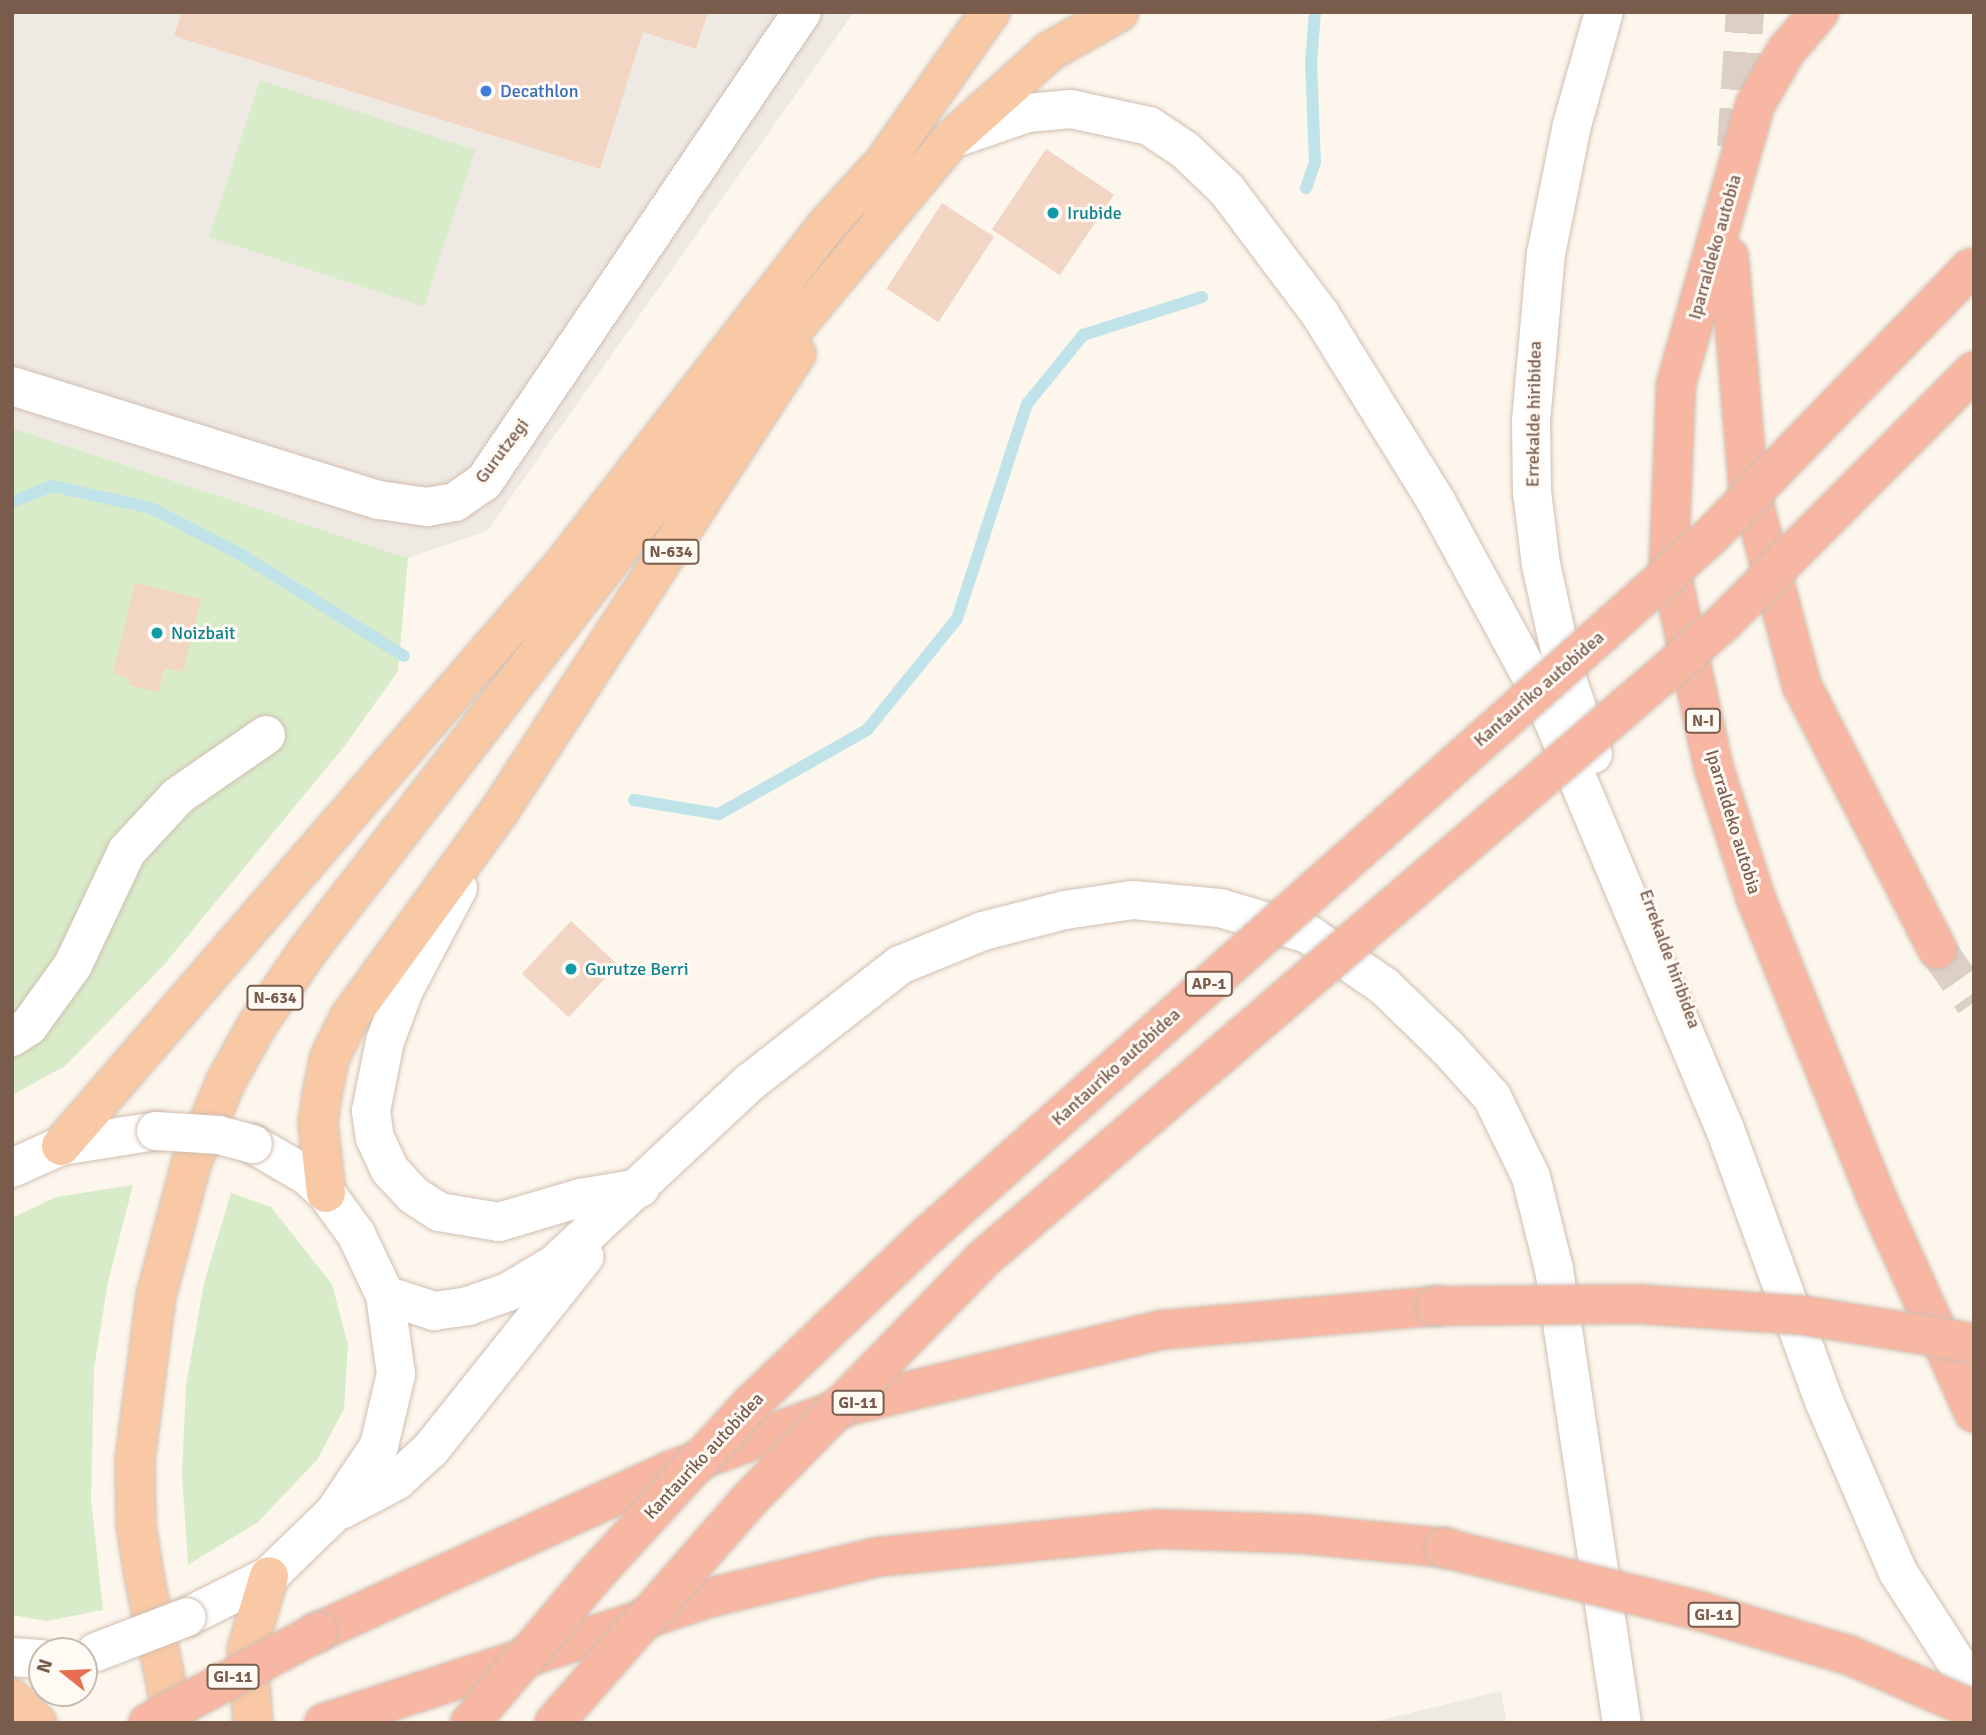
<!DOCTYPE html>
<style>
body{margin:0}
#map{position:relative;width:1986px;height:1735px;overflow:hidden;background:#fdf6ec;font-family:Signika,sans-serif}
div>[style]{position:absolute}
.industrial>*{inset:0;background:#efe9e4}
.green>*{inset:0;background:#d8ecc9;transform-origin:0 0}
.stream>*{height:12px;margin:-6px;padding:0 6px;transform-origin:6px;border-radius:6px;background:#bfe3e8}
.building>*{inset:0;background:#f3d5c3;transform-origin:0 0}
.motorway-tunnel>*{height:38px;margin-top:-19px;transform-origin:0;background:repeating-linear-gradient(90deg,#dcd0c4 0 38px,transparent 0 57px)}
.roads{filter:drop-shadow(0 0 2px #d1beb0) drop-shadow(0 0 2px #d1beb0)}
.minor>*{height:38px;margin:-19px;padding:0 19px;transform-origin:19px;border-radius:19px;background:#fff}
.tertiary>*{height:38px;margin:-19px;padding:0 19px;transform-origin:19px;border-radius:19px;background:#fff}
.secondary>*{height:38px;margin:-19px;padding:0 19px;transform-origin:19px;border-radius:19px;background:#fff}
.trunk>*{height:38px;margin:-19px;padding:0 19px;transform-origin:19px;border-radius:19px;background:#f9c8a4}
.motorway>*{height:38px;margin:-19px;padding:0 19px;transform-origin:19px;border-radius:19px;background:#f7b7a3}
.bridges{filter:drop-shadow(0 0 2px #d1beb0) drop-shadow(0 0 2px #d1beb0)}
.tertiary-bridge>*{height:38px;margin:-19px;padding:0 19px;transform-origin:19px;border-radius:19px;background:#fff}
.motorway-bridge>*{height:38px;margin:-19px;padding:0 19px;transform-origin:19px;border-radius:19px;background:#f7b7a3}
.dots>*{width:19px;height:19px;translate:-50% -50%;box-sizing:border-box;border:4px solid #fffaf3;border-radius:50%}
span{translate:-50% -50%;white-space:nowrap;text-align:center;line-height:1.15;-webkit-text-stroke:6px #fffaf3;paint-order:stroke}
.shield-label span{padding:2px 5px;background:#fffaf3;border:2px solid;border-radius:5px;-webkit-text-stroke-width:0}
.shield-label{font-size:16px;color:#7a5c4d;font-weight:700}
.shop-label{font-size:18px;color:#366cbe}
.left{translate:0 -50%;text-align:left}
.culture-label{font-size:18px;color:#0d838f}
.street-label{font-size:18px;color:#7a5c4d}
.frame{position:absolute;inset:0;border:14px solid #7a5c4d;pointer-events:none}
.north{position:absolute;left:28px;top:1637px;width:70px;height:70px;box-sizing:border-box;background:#fffaf3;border:2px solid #cabbb1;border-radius:50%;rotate:288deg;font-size:19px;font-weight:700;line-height:28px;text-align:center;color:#7a5c4d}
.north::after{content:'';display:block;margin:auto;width:24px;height:32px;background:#e76f51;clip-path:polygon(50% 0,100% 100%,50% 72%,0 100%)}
</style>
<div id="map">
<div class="industrial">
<i style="clip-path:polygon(12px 12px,854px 12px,487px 531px,408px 558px,12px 428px)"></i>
<i style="clip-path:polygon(1501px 1691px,1507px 1723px,1369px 1723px)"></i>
</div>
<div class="green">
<i style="left:260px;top:80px;width:226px;height:165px;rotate:18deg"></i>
<i style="clip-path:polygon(12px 428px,408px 558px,398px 671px,343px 748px,163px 966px,65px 1066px,12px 1095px)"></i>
<i style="clip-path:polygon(133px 1185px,108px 1282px,94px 1369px,91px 1499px,103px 1610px,47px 1621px,12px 1615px,12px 1218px,56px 1197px)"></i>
<i style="clip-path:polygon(231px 1193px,271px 1207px,332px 1284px,348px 1345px,344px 1409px,317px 1460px,258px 1522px,188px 1565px,182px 1474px,186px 1385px,204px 1283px)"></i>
</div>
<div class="stream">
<i style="left:1306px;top:188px;width:28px;rotate:-71deg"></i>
<i style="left:1315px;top:162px;width:99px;rotate:-92.3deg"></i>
<i style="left:1311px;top:63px;width:51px;rotate:-85.5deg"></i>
<i style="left:12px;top:502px;width:43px;rotate:-21.8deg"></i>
<i style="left:52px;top:486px;width:101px;rotate:12.5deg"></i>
<i style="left:151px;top:508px;width:106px;rotate:27.5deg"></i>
<i style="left:245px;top:557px;width:187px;rotate:31.9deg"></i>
<i style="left:634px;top:800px;width:86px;rotate:9.4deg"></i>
<i style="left:719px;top:814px;width:170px;rotate:-29.6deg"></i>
<i style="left:867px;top:730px;width:143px;rotate:-51deg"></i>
<i style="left:957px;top:619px;width:226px;rotate:-72deg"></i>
<i style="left:1027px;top:404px;width:89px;rotate:-50.9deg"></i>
<i style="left:1083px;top:335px;width:125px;rotate:-17.7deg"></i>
</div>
<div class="building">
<i style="clip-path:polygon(182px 12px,708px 12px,696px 49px,643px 32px,600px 169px,174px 36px)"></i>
<i style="left:1046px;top:149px;width:82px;height:97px;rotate:34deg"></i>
<i style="left:942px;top:203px;width:62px;height:102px;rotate:33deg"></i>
<i style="clip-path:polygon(135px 583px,201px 599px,183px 672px,165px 668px,158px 692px,129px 685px,130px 678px,113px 674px)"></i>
<i style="left:571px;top:921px;width:64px;height:72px;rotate:43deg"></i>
</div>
<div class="motorway-tunnel">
<i style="left:1736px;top:147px;width:135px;rotate:-86.2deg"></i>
<i style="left:1937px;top:949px;width:65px;rotate:55.1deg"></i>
</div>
<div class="roads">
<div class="minor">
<i style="left:12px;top:386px;width:384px;rotate:17.3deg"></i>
<i style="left:379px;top:500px;width:49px;rotate:8.3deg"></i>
<i style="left:427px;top:507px;width:28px;rotate:-10deg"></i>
<i style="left:455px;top:502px;width:35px;rotate:-35deg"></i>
<i style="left:484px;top:482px;width:567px;rotate:-55.92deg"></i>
<i style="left:12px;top:1037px;width:20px;rotate:-33deg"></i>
<i style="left:29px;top:1026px;width:75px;rotate:-54.2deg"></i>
<i style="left:73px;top:965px;width:126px;rotate:-64.7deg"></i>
<i style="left:127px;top:851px;width:75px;rotate:-47.2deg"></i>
<i style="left:178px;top:796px;width:107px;rotate:-34.7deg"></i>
</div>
<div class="tertiary">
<i style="left:458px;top:888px;width:115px;rotate:117.9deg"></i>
<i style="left:404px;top:990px;width:54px;rotate:110.4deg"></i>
<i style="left:385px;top:1041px;width:71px;rotate:101.3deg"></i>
<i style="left:371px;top:1111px;width:27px;rotate:82deg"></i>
<i style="left:375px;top:1138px;width:35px;rotate:65deg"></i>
<i style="left:390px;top:1170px;width:34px;rotate:47deg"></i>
<i style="left:413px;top:1195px;width:31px;rotate:33deg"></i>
<i style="left:439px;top:1212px;width:61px;rotate:9.5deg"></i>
<i style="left:499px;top:1222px;width:84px;rotate:-16.5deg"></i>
<i style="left:580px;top:1198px;width:61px;rotate:-9.5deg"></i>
<i style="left:12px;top:1168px;width:54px;rotate:-24.2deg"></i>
<i style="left:61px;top:1146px;width:96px;rotate:-9deg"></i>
<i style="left:385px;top:1295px;width:52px;rotate:18.1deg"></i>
<i style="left:434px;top:1311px;width:34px;rotate:-8deg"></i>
<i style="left:468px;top:1306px;width:42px;rotate:-19.3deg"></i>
<i style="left:508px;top:1292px;width:55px;rotate:-30.8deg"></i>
<i style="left:555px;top:1264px;width:265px;rotate:-43deg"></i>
<i style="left:749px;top:1083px;width:192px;rotate:-38deg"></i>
<i style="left:900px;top:965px;width:90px;rotate:-22.3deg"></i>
<i style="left:983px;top:931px;width:85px;rotate:-14.4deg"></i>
<i style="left:1065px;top:910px;width:69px;rotate:-8.4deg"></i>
<i style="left:1133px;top:900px;width:87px;rotate:5.3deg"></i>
<i style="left:1220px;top:908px;width:92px;rotate:16.5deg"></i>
<i style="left:1308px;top:934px;width:92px;rotate:34.4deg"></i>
<i style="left:1384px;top:986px;width:88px;rotate:44.1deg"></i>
<i style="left:1447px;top:1047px;width:67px;rotate:48deg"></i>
<i style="left:1492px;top:1097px;width:89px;rotate:64deg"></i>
<i style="left:1531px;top:1177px;width:95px;rotate:76deg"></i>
<i style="left:1554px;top:1269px;width:459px;rotate:81.5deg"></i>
<i style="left:343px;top:1509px;width:60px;rotate:-27.8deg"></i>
<i style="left:396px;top:1481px;width:47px;rotate:-42.4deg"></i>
<i style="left:431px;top:1449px;width:246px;rotate:-51.4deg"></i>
<i style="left:187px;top:1617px;width:92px;rotate:-26.6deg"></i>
<i style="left:269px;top:1576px;width:91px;rotate:-44.1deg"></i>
<i style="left:334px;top:1513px;width:81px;rotate:-56.1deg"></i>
<i style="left:379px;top:1446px;width:74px;rotate:-76.7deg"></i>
<i style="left:396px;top:1374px;width:80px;rotate:-97.9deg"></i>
<i style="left:385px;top:1295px;width:68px;rotate:-115.4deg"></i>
<i style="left:356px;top:1234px;width:51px;rotate:-126.2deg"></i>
<i style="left:326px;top:1193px;width:27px;rotate:-138deg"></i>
<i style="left:306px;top:1175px;width:61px;rotate:-149.7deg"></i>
<i style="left:12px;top:1657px;width:30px;rotate:4deg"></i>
</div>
<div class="secondary">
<i style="left:952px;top:139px;width:80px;rotate:-18.9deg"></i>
<i style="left:1028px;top:113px;width:43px;rotate:-5.3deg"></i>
<i style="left:1071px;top:109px;width:80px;rotate:12.3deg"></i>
<i style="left:1149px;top:126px;width:43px;rotate:33.7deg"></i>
<i style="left:1185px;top:150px;width:58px;rotate:43.6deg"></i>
<i style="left:1227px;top:190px;width:155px;rotate:53.1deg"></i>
<i style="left:1320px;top:314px;width:222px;rotate:58.2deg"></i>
<i style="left:1437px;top:503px;width:231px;rotate:61.5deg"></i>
<i style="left:1547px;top:706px;width:459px;rotate:67.2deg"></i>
<i style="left:1725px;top:1129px;width:289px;rotate:70deg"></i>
<i style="left:1824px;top:1401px;width:186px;rotate:66.6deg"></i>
<i style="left:1898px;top:1572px;width:140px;rotate:57.2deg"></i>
<i style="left:1593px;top:754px;width:86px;rotate:-109.1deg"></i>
<i style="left:1565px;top:673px;width:111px;rotate:-102.5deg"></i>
<i style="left:1541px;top:565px;width:74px;rotate:-97deg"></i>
<i style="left:1532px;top:492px;width:71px;rotate:-90.8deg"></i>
<i style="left:1531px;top:421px;width:168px;rotate:-84.9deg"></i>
<i style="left:1546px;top:254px;width:132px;rotate:-78.6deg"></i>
<i style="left:1572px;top:125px;width:117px;rotate:-74.2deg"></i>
</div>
<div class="trunk">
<i style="left:862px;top:194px;width:223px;rotate:-54.9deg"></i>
<i style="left:61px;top:1146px;width:769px;rotate:-49.16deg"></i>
<i style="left:564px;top:564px;width:430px;rotate:-52.2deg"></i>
<i style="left:828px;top:224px;width:72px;rotate:-47.8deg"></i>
<i style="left:326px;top:1193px;width:70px;rotate:-96.5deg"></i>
<i style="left:318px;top:1123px;width:29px;rotate:-82deg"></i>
<i style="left:322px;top:1094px;width:38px;rotate:-78deg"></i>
<i style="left:330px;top:1057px;width:43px;rotate:-64deg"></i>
<i style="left:349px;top:1018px;width:257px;rotate:-54deg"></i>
<i style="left:500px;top:810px;width:544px;rotate:-57.01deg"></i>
<i style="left:12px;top:1699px;width:35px;rotate:44deg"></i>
<i style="left:174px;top:1723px;width:150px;rotate:-101.5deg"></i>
<i style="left:144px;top:1576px;width:52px;rotate:-98.9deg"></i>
<i style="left:136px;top:1525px;width:65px;rotate:-90.9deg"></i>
<i style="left:135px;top:1460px;width:165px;rotate:-82.7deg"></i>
<i style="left:156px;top:1296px;width:137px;rotate:-75.1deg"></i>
<i style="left:191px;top:1164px;width:90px;rotate:-67.1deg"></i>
<i style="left:226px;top:1081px;width:64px;rotate:-61deg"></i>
<i style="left:257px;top:1025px;width:92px;rotate:-55.6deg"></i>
<i style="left:309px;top:949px;width:696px;rotate:-52.24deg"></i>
<i style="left:735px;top:399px;width:337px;rotate:-50.2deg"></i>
<i style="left:951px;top:140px;width:133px;rotate:-42deg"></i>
<i style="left:1050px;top:51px;width:79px;rotate:-29.5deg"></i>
<i style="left:253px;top:1723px;width:74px;rotate:-94.6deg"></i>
<i style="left:247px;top:1649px;width:76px;rotate:-73.2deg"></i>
</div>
<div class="motorway">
<i style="left:1819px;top:12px;width:51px;rotate:130.2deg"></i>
<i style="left:1786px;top:51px;width:62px;rotate:119.9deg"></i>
<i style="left:1755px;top:105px;width:291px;rotate:105.8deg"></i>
<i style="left:1676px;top:385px;width:178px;rotate:92.3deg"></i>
<i style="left:1669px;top:563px;width:211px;rotate:77.7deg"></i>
<i style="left:1714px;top:769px;width:137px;rotate:72.1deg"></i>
<i style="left:1756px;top:899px;width:318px;rotate:68deg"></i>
<i style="left:1875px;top:1194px;width:240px;rotate:65.7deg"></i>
<i style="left:1729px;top:257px;width:226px;rotate:85.2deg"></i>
<i style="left:1748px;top:482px;width:211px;rotate:75.2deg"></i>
<i style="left:1802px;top:686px;width:296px;rotate:62.8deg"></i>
<i style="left:318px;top:1632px;width:389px;rotate:-24.6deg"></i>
<i style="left:672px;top:1470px;width:186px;rotate:-20.1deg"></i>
<i style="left:847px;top:1406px;width:323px;rotate:-13.6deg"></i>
<i style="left:1161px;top:1330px;width:276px;rotate:-5deg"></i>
<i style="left:324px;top:1723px;width:408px;rotate:-18deg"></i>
<i style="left:712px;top:1597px;width:170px;rotate:-13.6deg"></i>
<i style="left:877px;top:1557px;width:282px;rotate:-5.7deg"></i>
<i style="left:1158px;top:1529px;width:145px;rotate:2deg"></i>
<i style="left:1303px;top:1534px;width:143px;rotate:5.6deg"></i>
</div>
</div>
<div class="bridges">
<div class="tertiary-bridge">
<i style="left:156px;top:1131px;width:63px;rotate:3.6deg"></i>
<i style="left:219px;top:1135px;width:35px;rotate:15deg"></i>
<i style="left:96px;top:1652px;width:97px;rotate:-21deg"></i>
</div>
<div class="motorway-bridge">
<i style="left:1436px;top:1306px;width:202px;rotate:-0.6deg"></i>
<i style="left:1638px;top:1304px;width:163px;rotate:3.9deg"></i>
<i style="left:1801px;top:1315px;width:175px;rotate:9.2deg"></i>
<i style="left:1445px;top:1548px;width:263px;rotate:13.9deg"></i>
<i style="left:1700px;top:1611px;width:155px;rotate:16.5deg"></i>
<i style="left:1849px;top:1655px;width:137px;rotate:23.7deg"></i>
<i style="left:148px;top:1723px;width:193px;rotate:-28.2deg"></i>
<i style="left:470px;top:1723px;width:189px;rotate:-49.9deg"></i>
<i style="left:592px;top:1578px;width:236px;rotate:-47.6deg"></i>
<i style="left:751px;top:1404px;width:243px;rotate:-43.7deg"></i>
<i style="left:927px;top:1236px;width:1051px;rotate:-41.76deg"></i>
<i style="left:1711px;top:536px;width:373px;rotate:-45.9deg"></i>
<i style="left:554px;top:1723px;width:296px;rotate:-48.8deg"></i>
<i style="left:749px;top:1500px;width:336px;rotate:-45.8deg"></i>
<i style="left:983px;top:1259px;width:974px;rotate:-40.67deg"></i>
<i style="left:1722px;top:624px;width:357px;rotate:-45.1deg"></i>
</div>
</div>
<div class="dots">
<i style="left:486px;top:91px;background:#3f7fe0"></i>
<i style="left:1053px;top:213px;background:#0f9aa8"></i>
<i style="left:157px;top:633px;background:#0f9aa8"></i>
<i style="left:571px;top:969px;background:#0f9aa8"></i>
</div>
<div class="shield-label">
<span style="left:671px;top:552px">N-634</span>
<span style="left:1703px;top:721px">N-I</span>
<span style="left:1209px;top:984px">AP-1</span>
<span style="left:275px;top:998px">N-634</span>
<span style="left:858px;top:1403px">GI-11</span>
<span style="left:1714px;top:1615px">GI-11</span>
<span style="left:233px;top:1677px">GI-11</span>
</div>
<div class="shop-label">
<span class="left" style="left:500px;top:91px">Decathlon</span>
</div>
<div class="culture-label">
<span class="left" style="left:1067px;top:213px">Irubide</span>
<span class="left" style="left:171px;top:633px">Noizbait</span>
<span class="left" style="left:585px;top:969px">Gurutze Berri</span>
</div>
<div class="street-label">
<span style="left:1715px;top:247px;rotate:-74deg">Iparraldeko autobia</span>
<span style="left:1534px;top:414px;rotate:-89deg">Errekalde hiribidea</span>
<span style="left:502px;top:451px;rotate:-53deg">Gurutzegi</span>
<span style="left:1539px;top:689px;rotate:-41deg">Kantauriko autobidea</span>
<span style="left:1733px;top:822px;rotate:73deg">Iparraldeko autobia</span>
<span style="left:1670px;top:959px;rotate:70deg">Errekalde hiribidea</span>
<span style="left:1116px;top:1067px;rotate:-42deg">Kantauriko autobidea</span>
<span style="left:704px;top:1456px;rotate:-47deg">Kantauriko autobidea</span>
</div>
<div class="frame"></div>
<div class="north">N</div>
</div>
